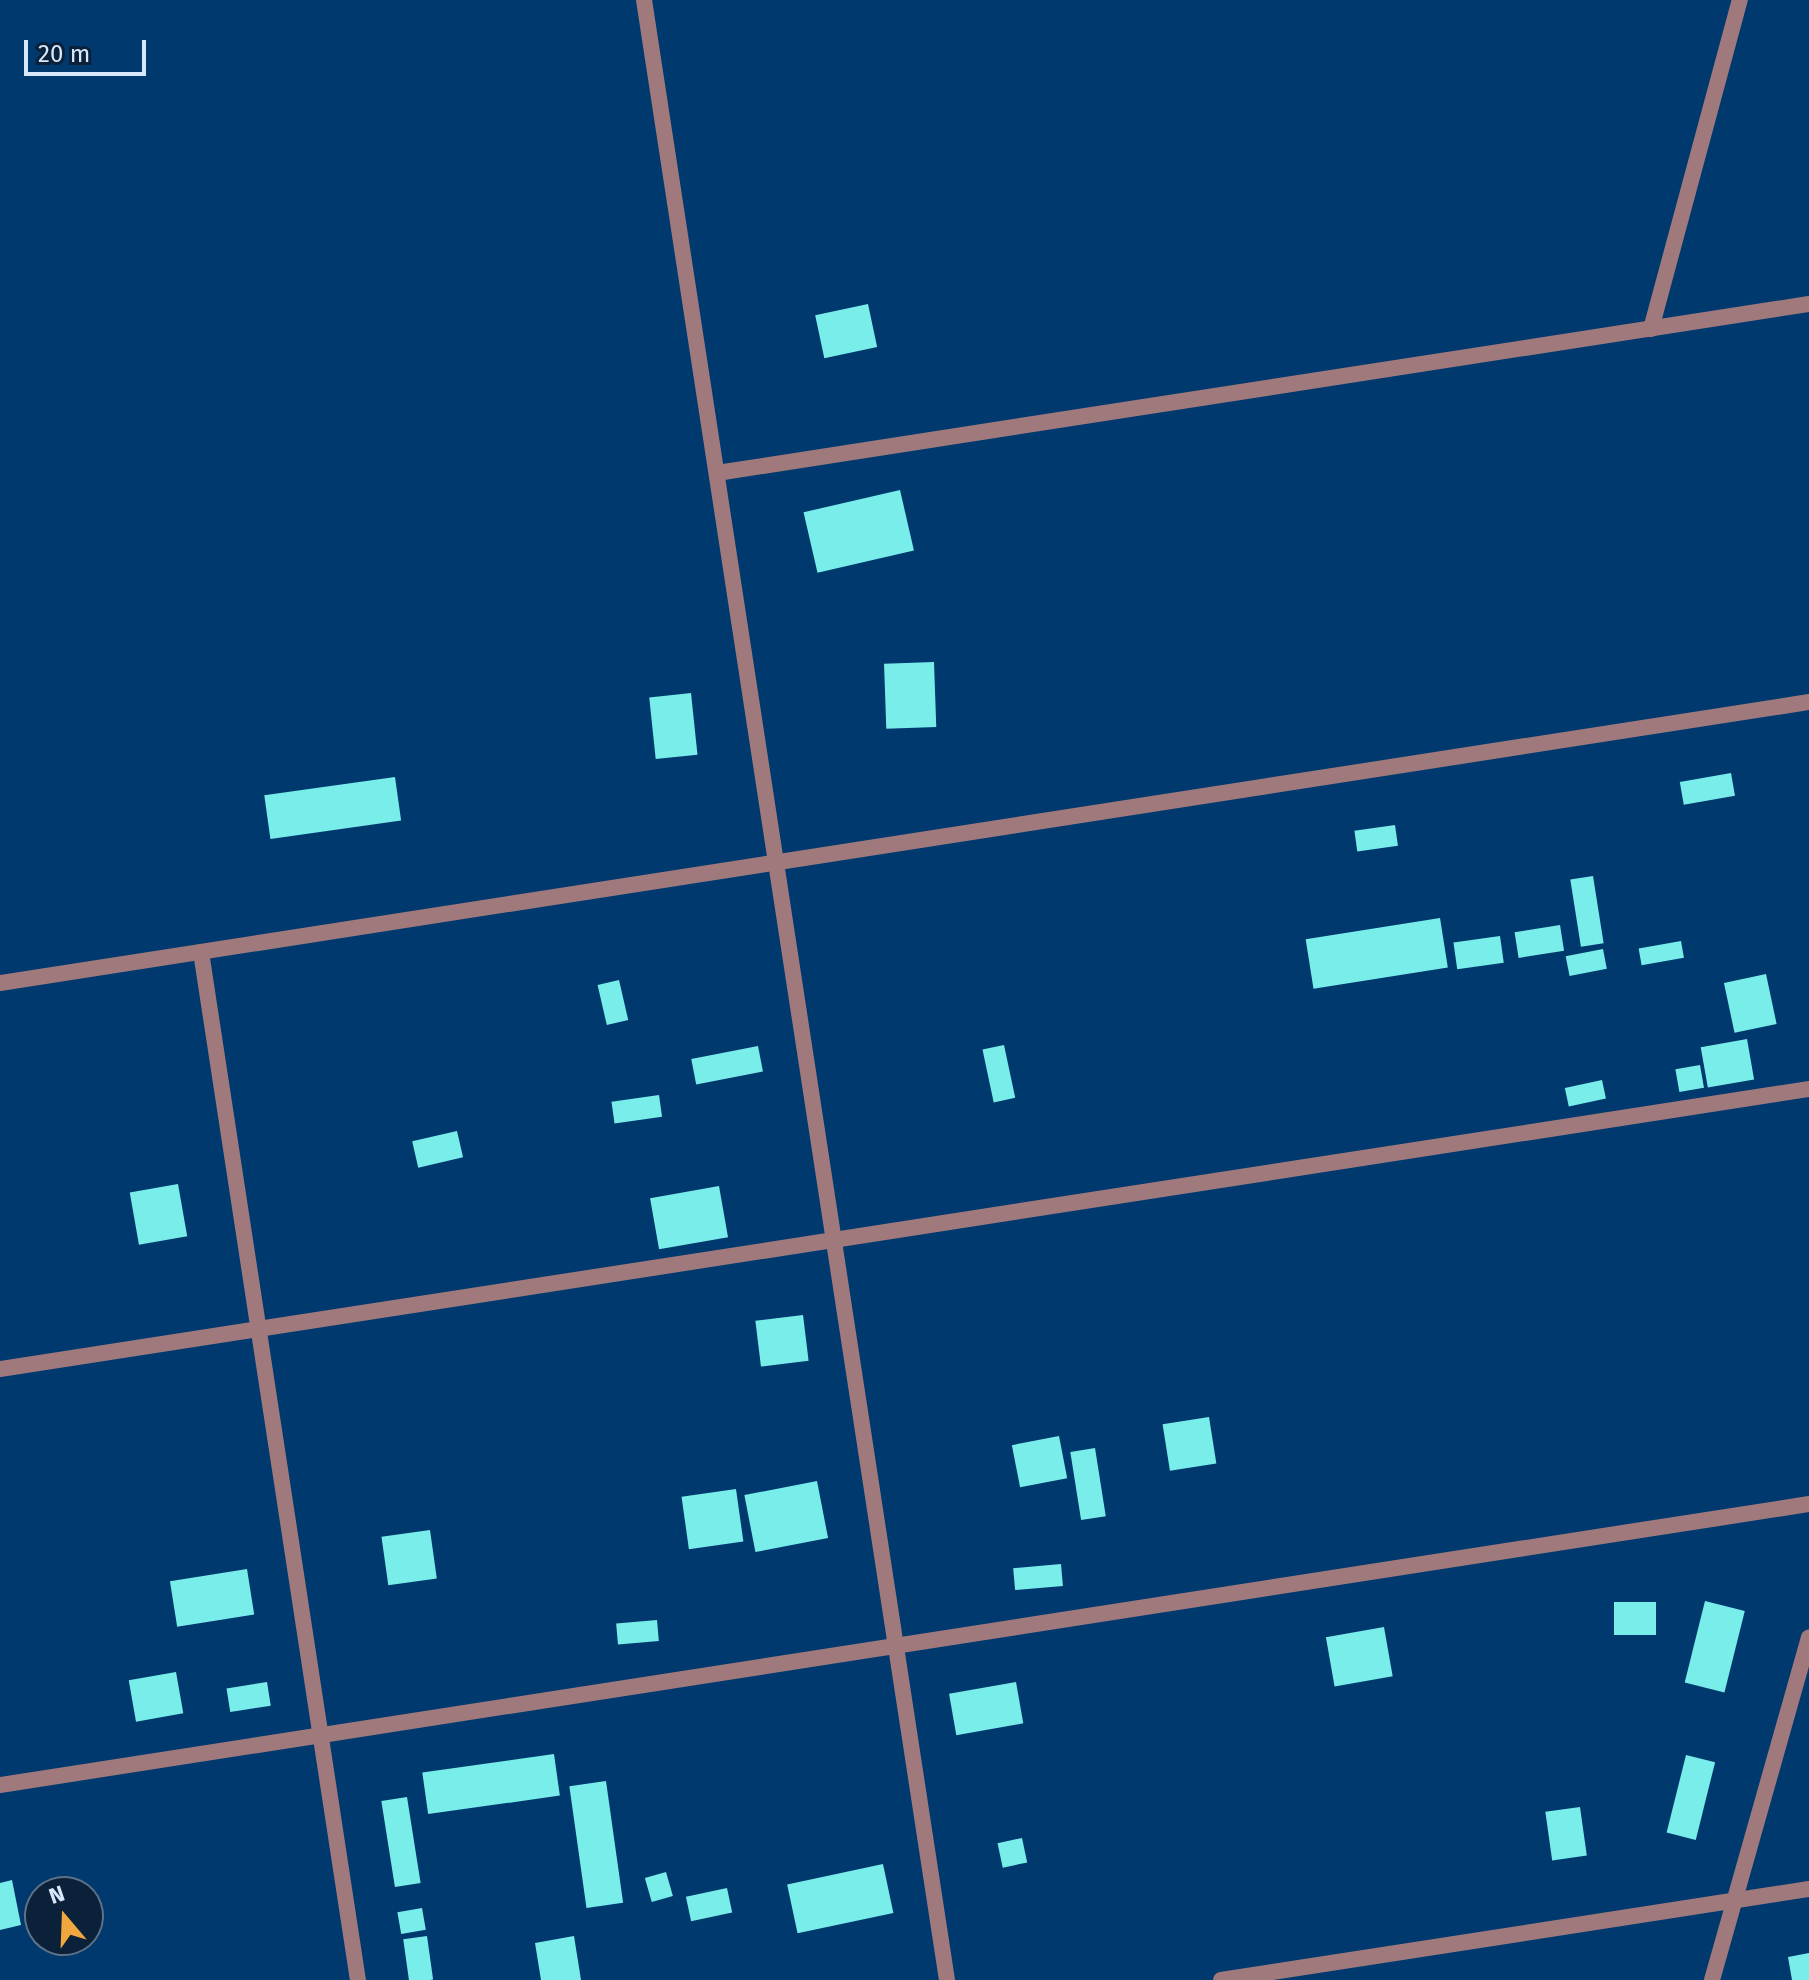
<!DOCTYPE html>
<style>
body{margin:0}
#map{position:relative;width:1809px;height:1980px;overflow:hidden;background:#00396e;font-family:"Fira Sans",sans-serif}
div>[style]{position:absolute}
.building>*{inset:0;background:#78ede9;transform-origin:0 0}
.minor>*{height:16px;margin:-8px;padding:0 8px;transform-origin:8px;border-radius:8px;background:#9f797c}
.tertiary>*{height:16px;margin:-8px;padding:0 8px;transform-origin:8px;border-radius:8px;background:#9f797c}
span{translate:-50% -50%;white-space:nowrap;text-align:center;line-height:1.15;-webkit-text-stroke:8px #0b2139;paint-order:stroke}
.north{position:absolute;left:24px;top:1876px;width:80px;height:80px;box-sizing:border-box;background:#0b2139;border:2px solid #5d7187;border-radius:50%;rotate:341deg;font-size:22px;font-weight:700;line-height:32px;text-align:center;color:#d8e8fc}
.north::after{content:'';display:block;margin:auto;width:28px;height:36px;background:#efa73e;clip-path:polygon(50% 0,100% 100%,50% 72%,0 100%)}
.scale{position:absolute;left:24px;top:40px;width:122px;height:36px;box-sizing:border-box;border:4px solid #d8e8fc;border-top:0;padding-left:10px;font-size:24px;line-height:28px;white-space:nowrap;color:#d8e8fc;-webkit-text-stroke:6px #0b2139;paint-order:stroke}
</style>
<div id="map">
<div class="building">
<i style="left:868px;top:304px;width:44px;height:54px;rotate:78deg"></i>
<i style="left:900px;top:490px;width:62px;height:99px;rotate:77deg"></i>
<i style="left:934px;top:662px;width:65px;height:50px;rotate:88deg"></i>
<i style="left:691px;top:693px;width:62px;height:42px;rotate:84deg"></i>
<i style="left:1731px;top:773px;width:23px;height:52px;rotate:80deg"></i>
<i style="left:395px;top:777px;width:44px;height:132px;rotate:82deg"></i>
<i style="left:1395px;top:825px;width:21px;height:41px;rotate:82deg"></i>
<i style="left:1593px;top:876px;width:68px;height:23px;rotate:81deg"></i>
<i style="left:1440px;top:918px;width:50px;height:136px;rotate:81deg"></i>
<i style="left:1560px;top:925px;width:26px;height:46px;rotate:81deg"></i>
<i style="left:1500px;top:936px;width:27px;height:47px;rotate:82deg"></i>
<i style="left:1681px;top:941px;width:17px;height:43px;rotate:80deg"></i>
<i style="left:1603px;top:949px;width:20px;height:38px;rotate:79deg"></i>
<i style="left:1766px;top:974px;width:51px;height:43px;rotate:78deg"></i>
<i style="left:619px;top:980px;width:41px;height:22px;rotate:77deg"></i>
<i style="left:1747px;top:1039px;width:41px;height:47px;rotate:80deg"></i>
<i style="left:1004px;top:1045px;width:54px;height:22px;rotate:78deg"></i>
<i style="left:758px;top:1046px;width:26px;height:68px;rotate:79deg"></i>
<i style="left:1700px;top:1065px;width:23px;height:25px;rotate:80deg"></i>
<i style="left:1602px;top:1080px;width:19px;height:38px;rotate:78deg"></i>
<i style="left:659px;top:1095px;width:22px;height:48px;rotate:82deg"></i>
<i style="left:457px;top:1131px;width:27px;height:46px;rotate:77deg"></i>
<i style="left:178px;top:1184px;width:53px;height:49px;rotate:80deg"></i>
<i style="left:719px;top:1186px;width:52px;height:70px;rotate:80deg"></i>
<i style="left:803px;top:1315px;width:46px;height:48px;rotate:83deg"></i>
<i style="left:1209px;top:1417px;width:47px;height:47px;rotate:81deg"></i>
<i style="left:1059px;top:1436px;width:43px;height:48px;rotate:79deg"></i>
<i style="left:1095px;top:1448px;width:69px;height:25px;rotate:81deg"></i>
<i style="left:817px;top:1481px;width:58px;height:74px;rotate:79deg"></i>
<i style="left:736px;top:1489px;width:53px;height:55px;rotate:82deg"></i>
<i style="left:430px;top:1530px;width:49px;height:49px;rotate:82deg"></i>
<i style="left:1061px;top:1564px;width:22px;height:48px;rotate:85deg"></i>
<i style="left:247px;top:1569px;width:46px;height:78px;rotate:81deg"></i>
<i style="left:1705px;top:1601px;width:41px;height:84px;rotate:14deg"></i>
<i style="left:1614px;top:1602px;width:42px;height:33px"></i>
<i style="left:657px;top:1620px;width:21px;height:41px;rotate:85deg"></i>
<i style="left:1384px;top:1627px;width:50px;height:59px;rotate:80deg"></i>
<i style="left:176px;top:1672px;width:42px;height:48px;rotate:80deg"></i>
<i style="left:267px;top:1682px;width:24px;height:41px;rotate:81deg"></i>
<i style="left:1016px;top:1682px;width:42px;height:68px;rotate:80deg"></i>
<i style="left:554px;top:1754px;width:42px;height:133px;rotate:82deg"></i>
<i style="left:1686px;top:1755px;width:30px;height:80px;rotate:14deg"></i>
<i style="left:606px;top:1781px;width:123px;height:37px;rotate:82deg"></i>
<i style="left:407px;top:1797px;width:87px;height:26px;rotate:81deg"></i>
<i style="left:1580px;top:1807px;width:49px;height:35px;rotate:82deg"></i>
<i style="left:1022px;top:1838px;width:25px;height:25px;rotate:78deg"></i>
<i style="left:883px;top:1864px;width:50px;height:98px;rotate:78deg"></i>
<i style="left:666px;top:1872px;width:25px;height:22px;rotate:74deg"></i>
<i style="clip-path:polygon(12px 1880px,21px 1925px,0 1930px,0 1883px)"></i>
<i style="left:727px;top:1888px;width:25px;height:42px;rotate:78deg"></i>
<i style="left:422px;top:1908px;width:22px;height:25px;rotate:80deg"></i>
<i style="left:427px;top:1936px;width:44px;height:24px;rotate:82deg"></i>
<i style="clip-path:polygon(574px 1936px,581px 1980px,541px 1980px,535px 1943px)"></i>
<i style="clip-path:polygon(1809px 1953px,1809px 1980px,1792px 1980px,1788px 1957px)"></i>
</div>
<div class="minor">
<i style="left:644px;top:0;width:2003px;rotate:81.3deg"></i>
<i style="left:1651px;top:329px;width:341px;rotate:-74.9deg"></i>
<i style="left:717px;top:473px;width:1105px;rotate:-8.8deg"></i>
<i style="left:201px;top:952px;width:1040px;rotate:81.32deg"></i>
<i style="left:0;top:983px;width:1831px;rotate:-8.83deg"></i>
<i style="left:0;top:1369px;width:1831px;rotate:-8.8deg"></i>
<i style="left:0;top:1785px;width:1831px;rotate:-8.83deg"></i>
<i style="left:1221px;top:1980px;width:595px;rotate:-8.8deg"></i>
</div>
<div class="tertiary">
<i style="left:1712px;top:1980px;width:356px;rotate:-74.2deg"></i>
</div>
<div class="north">N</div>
<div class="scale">20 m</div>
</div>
